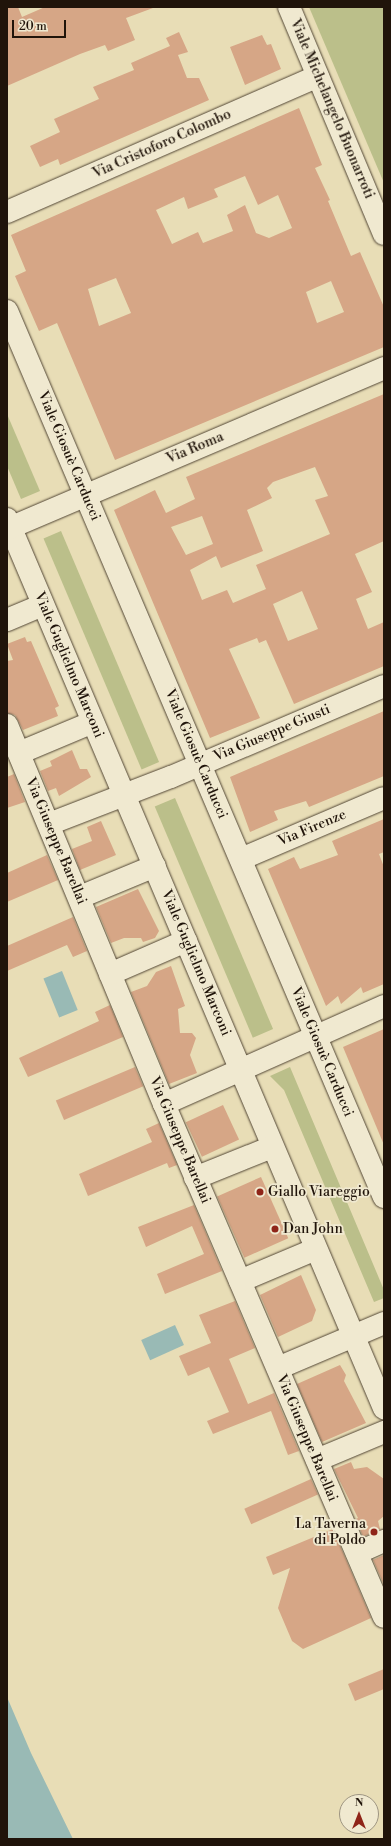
<!DOCTYPE html>
<meta charset="utf-8">
<style>
body{margin:0}
#map{position:relative;width:391px;height:1846px;overflow:hidden;background:#e8ddb6;font-family:"Libre Bodoni",serif}
div>[style]{position:absolute}
.green>*{inset:0;background:#bbbf8a;transform-origin:0 0}
.water>*{inset:0;background:#99bab5;transform-origin:0 0}
.building>*{inset:0;background:#d6a686;transform-origin:0 0}
.roads{filter:drop-shadow(0 0 1px #524635) drop-shadow(0 0 1px #524635)}
.minor>*{height:22px;margin:-11px;padding:0 11px;transform-origin:11px;border-radius:11px;background:#f0e9d0}
.dots>*{width:11px;height:11px;translate:-50% -50%;box-sizing:border-box;border:2px solid #f0e9d0;border-radius:50%}
span{translate:-50% -50%;white-space:nowrap;text-align:center;line-height:1.15;-webkit-text-stroke:3.5px #f0e9d0;paint-order:stroke}
.street-label{font-size:14px;color:#20140a}
.poi-label{font-size:14px;color:#20140a}
.left{translate:0 -50%;text-align:left}
.right{translate:-100% -50%;text-align:right}
.frame{position:absolute;inset:0;border:8px solid #20140a;pointer-events:none}
.north{position:absolute;left:339px;top:1794px;width:40px;height:40px;box-sizing:border-box;background:#f0e9d0;border:1px solid #9d9481;border-radius:50%;rotate:0deg;font-size:11px;font-weight:700;line-height:16px;text-align:center;color:#20140a}
.north::after{content:'';display:block;margin:auto;width:14px;height:18px;background:#8f2418;clip-path:polygon(50% 0,100% 100%,50% 72%,0 100%)}
.scale{position:absolute;left:12px;top:20px;width:54px;height:18px;box-sizing:border-box;border:2px solid #20140a;border-top:0;padding-left:5px;font-size:12px;line-height:14px;white-space:nowrap;color:#20140a;-webkit-text-stroke:3px #f0e9d0;paint-order:stroke}
</style>
<div id="map">
<div class="green">
<i style="clip-path:polygon(309px 7px,384px 7px,384px 183px)"></i>
<i style="clip-path:polygon(7px 414px,40px 491px,21px 499px,7px 466px)"></i>
<i style="left:61px;top:531px;width:251px;height:19px;rotate:67deg"></i>
<i style="left:175px;top:798px;width:251px;height:22px;rotate:67deg"></i>
<i style="clip-path:polygon(290px 1067px,384px 1290px,384px 1298px,374px 1302px,284px 1090px,270px 1076px)"></i>
</div>
<div class="water">
<i style="left:62px;top:971px;width:42px;height:20px;rotate:68deg"></i>
<i style="left:175px;top:1325px;width:22px;height:37px;rotate:66deg"></i>
<i style="clip-path:polygon(7px 1697px,31px 1753px,73px 1839px,7px 1839px)"></i>
</div>
<div class="building">
<i style="clip-path:polygon(7px 7px,18px 7px,22px 17px,45px 7px,153px 8px,126px 18px,135px 40px,108px 51px,105px 45px,80px 54px,7px 86px)"></i>
<i style="clip-path:polygon(179px 32px,188px 52px,178px 55px,187px 78px,199px 78px,209px 100px,60px 165px,58px 159px,40px 167px,30px 146px,60px 132px,54px 119px,99px 99px,93px 87px,134px 70px,131px 63px,170px 46px,166px 38px)"></i>
<i style="clip-path:polygon(262px 35px,267px 45px,271px 44px,281px 69px,245px 85px,230px 47px)"></i>
<i style="clip-path:polygon(evenodd,299px 108px,322px 165px,315px 168px,330px 200px,328px 201px,351px 256px,360px 252px,384px 307px,384px 347px,115px 460px,57px 323px,39px 331px,15px 276px,26px 271px,11px 235px,299px 108px,245px 176px,258px 205px,278px 195px,292px 228px,269px 238px,256px 233px,245px 205px,227px 215px,233px 231px,203px 243px,198px 232px,172px 244px,156px 210px,184px 197px,188px 209px,218px 197px,214px 189px,245px 176px,299px 108px,116px 278px,131px 313px,99px 326px,88px 289px,116px 278px,299px 108px,331px 281px,344px 312px,317px 323px,306px 292px,331px 281px)"></i>
<i style="clip-path:polygon(evenodd,384px 394px,384px 541px,355px 554px,372px 592px,356px 599px,368px 629px,384px 622px,384px 666px,294px 704px,266px 640px,259px 643px,257px 638px,229px 649px,260px 718px,210px 738px,114px 510px,155px 490px,166px 513px,195px 499px,186px 477px,384px 394px,315px 467px,328px 496px,315px 500px,330px 534px,256px 565px,266px 589px,233px 603px,227px 590px,202px 600px,190px 570px,216px 556px,221px 568px,263px 551px,247px 510px,272px 498px,267px 488px,273px 482px,315px 467px,384px 394px,202px 516px,213px 544px,186px 555px,171px 527px,202px 516px,384px 394px,302px 591px,318px 629px,288px 641px,273px 604px,302px 591px)"></i>
<i style="clip-path:polygon(25px 637px,27px 642px,31px 641px,59px 706px,55px 708px,58px 716px,23px 730px,15px 715px,7px 713px,7px 661px,13px 660px,7px 644px)"></i>
<i style="clip-path:polygon(384px 711px,384px 776px,309px 807px,306px 801px,274px 811px,278px 820px,250px 832px,230px 777px)"></i>
<i style="clip-path:polygon(72px 750px,80px 769px,87px 769px,91px 777px,59px 796px,56px 788px,48px 791px,40px 771px,52px 766px,50px 761px)"></i>
<i style="clip-path:polygon(14px 774px,25px 802px,7px 808px,7px 777px)"></i>
<i style="clip-path:polygon(384px 819px,384px 852px,379px 854px,384px 867px,384px 984px,363px 993px,361px 987px,341px 1004px,338px 996px,326px 1006px,268px 869px,294px 857px,300px 869px,338px 855px,332px 841px)"></i>
<i style="clip-path:polygon(101px 821px,116px 855px,80px 870px,72px 849px,92px 841px,87px 827px)"></i>
<i style="clip-path:polygon(47px 855px,58px 880px,7px 902px,7px 873px)"></i>
<i style="clip-path:polygon(138px 889px,159px 931px,155px 938px,143px 942px,141px 938px,124px 938px,111px 943px,96px 907px)"></i>
<i style="clip-path:polygon(73px 917px,87px 951px,73px 957px,67px 945px,7px 971px,7px 946px)"></i>
<i style="clip-path:polygon(171px 966px,185px 1006px,178px 1009px,180px 1033px,192px 1033px,196px 1038px,190px 1055px,197px 1073px,169px 1084px,131px 992px,147px 986px,156px 972px)"></i>
<i style="clip-path:polygon(110px 1005px,123px 1037px,28px 1077px,19px 1058px,99px 1021px,95px 1012px)"></i>
<i style="clip-path:polygon(384px 1029px,384px 1145px,343px 1047px)"></i>
<i style="left:135px;top:1067px;width:21px;height:86px;rotate:67deg"></i>
<i style="left:223px;top:1105px;width:38px;height:41px;rotate:65deg"></i>
<i style="clip-path:polygon(159px 1123px,177px 1165px,169px 1168px,167px 1163px,88px 1196px,79px 1174px,152px 1142px,146px 1129px)"></i>
<i style="left:261px;top:1177px;width:67px;height:48px;rotate:66deg"></i>
<i style="clip-path:polygon(194px 1205px,222px 1271px,165px 1294px,157px 1274px,204px 1254px,192px 1226px,146px 1247px,138px 1227px)"></i>
<i style="clip-path:polygon(301px 1275px,316px 1310px,312px 1321px,278px 1337px,260px 1295px)"></i>
<i style="clip-path:polygon(235px 1301px,255px 1348px,229px 1359px,248px 1404px,274px 1393px,299px 1451px,288px 1455px,271px 1411px,213px 1434px,207px 1421px,229px 1412px,209px 1367px,188px 1376px,179px 1356px,211px 1343px,199px 1315px)"></i>
<i style="clip-path:polygon(340px 1365px,346px 1375px,344px 1381px,366px 1423px,322px 1442px,297px 1384px)"></i>
<i style="clip-path:polygon(351px 1462px,354px 1469px,367px 1467px,384px 1479px,384px 1516px,378px 1521px,380px 1529px,363px 1537px,356px 1519px,358px 1518px,334px 1469px)"></i>
<i style="left:311px;top:1479px;width:17px;height:73px;rotate:66deg"></i>
<i style="clip-path:polygon(333px 1529px,371px 1618px,303px 1649px,292px 1641px,278px 1608px,290px 1568px,273px 1575px,266px 1557px)"></i>
<i style="clip-path:polygon(384px 1555px,384px 1585px,373px 1560px)"></i>
<i style="clip-path:polygon(384px 1669px,384px 1689px,355px 1701px,348px 1684px)"></i>
</div>
<div class="roads">
<div class="minor">
<i style="left:289px;top:7px;width:246px;rotate:67.3deg"></i>
<i style="left:7px;top:212px;width:339px;rotate:-23.6deg"></i>
<i style="left:7px;top:311px;width:963px;rotate:66.95deg"></i>
<i style="left:7px;top:519px;width:966px;rotate:67.02deg"></i>
<i style="left:7px;top:529px;width:410px;rotate:-23.1deg"></i>
<i style="left:7px;top:620px;width:39px;rotate:-23deg"></i>
<i style="left:7px;top:725px;width:410px;rotate:67.5deg"></i>
<i style="left:164px;top:1104px;width:558px;rotate:66.79deg"></i>
<i style="left:19px;top:753px;width:80px;rotate:-22.7deg"></i>
<i style="left:49px;top:824px;width:131px;rotate:-21.1deg"></i>
<i style="left:171px;top:777px;width:232px;rotate:-23.1deg"></i>
<i style="left:241px;top:859px;width:155px;rotate:-23.1deg"></i>
<i style="left:80px;top:897px;width:81px;rotate:-22.5deg"></i>
<i style="left:110px;top:974px;width:83px;rotate:-23.5deg"></i>
<i style="left:164px;top:1104px;width:241px;rotate:-24deg"></i>
<i style="left:195px;top:1178px;width:83px;rotate:-21.9deg"></i>
<i style="left:240px;top:1281px;width:82px;rotate:-22.8deg"></i>
<i style="left:278px;top:1368px;width:115px;rotate:-23deg"></i>
<i style="left:317px;top:1460px;width:73px;rotate:-22.7deg"></i>
<i style="left:357px;top:1553px;width:30px;rotate:-24deg"></i>
</div>
</div>
<div class="dots">
<i style="left:260px;top:1192px;background:#8f2418"></i>
<i style="left:275px;top:1229px;background:#8f2418"></i>
<i style="left:374px;top:1532px;background:#8f2418"></i>
</div>
<div class="street-label">
<span style="left:332px;top:109px;rotate:67deg">Viale Michelangelo Buonarroti</span>
<span style="left:162px;top:144px;rotate:-24deg">Via Cristoforo Colombo</span>
<span style="left:195px;top:448px;rotate:-23deg">Via Roma</span>
<span style="left:69px;top:456px;rotate:67deg">Viale Giosuè Carducci</span>
<span style="left:69px;top:665px;rotate:67deg">Viale Guglielmo Marconi</span>
<span style="left:272px;top:733px;rotate:-23deg">Via Giuseppe Giusti</span>
<span style="left:196px;top:754px;rotate:67deg">Viale Giosuè Carducci</span>
<span style="left:312px;top:828px;rotate:-23deg">Via Firenze</span>
<span style="left:56px;top:841px;rotate:67deg">Via Giuseppe Barellai</span>
<span style="left:196px;top:963px;rotate:67deg">Viale Guglielmo Marconi</span>
<span style="left:322px;top:1052px;rotate:67deg">Viale Giosuè Carducci</span>
<span style="left:180px;top:1140px;rotate:67deg">Via Giuseppe Barellai</span>
<span style="left:307px;top:1438px;rotate:67deg">Via Giuseppe Barellai</span>
</div>
<div class="poi-label">
<span class="left" style="left:268px;top:1192px">Giallo Viareggio</span>
<span class="left" style="left:283px;top:1229px">Dan John</span>
<span class="right" style="left:366px;top:1532px">La Taverna<br>di Poldo</span>
</div>
<div class="frame"></div>
<div class="north">N</div>
<div class="scale">20 m</div>
</div>
